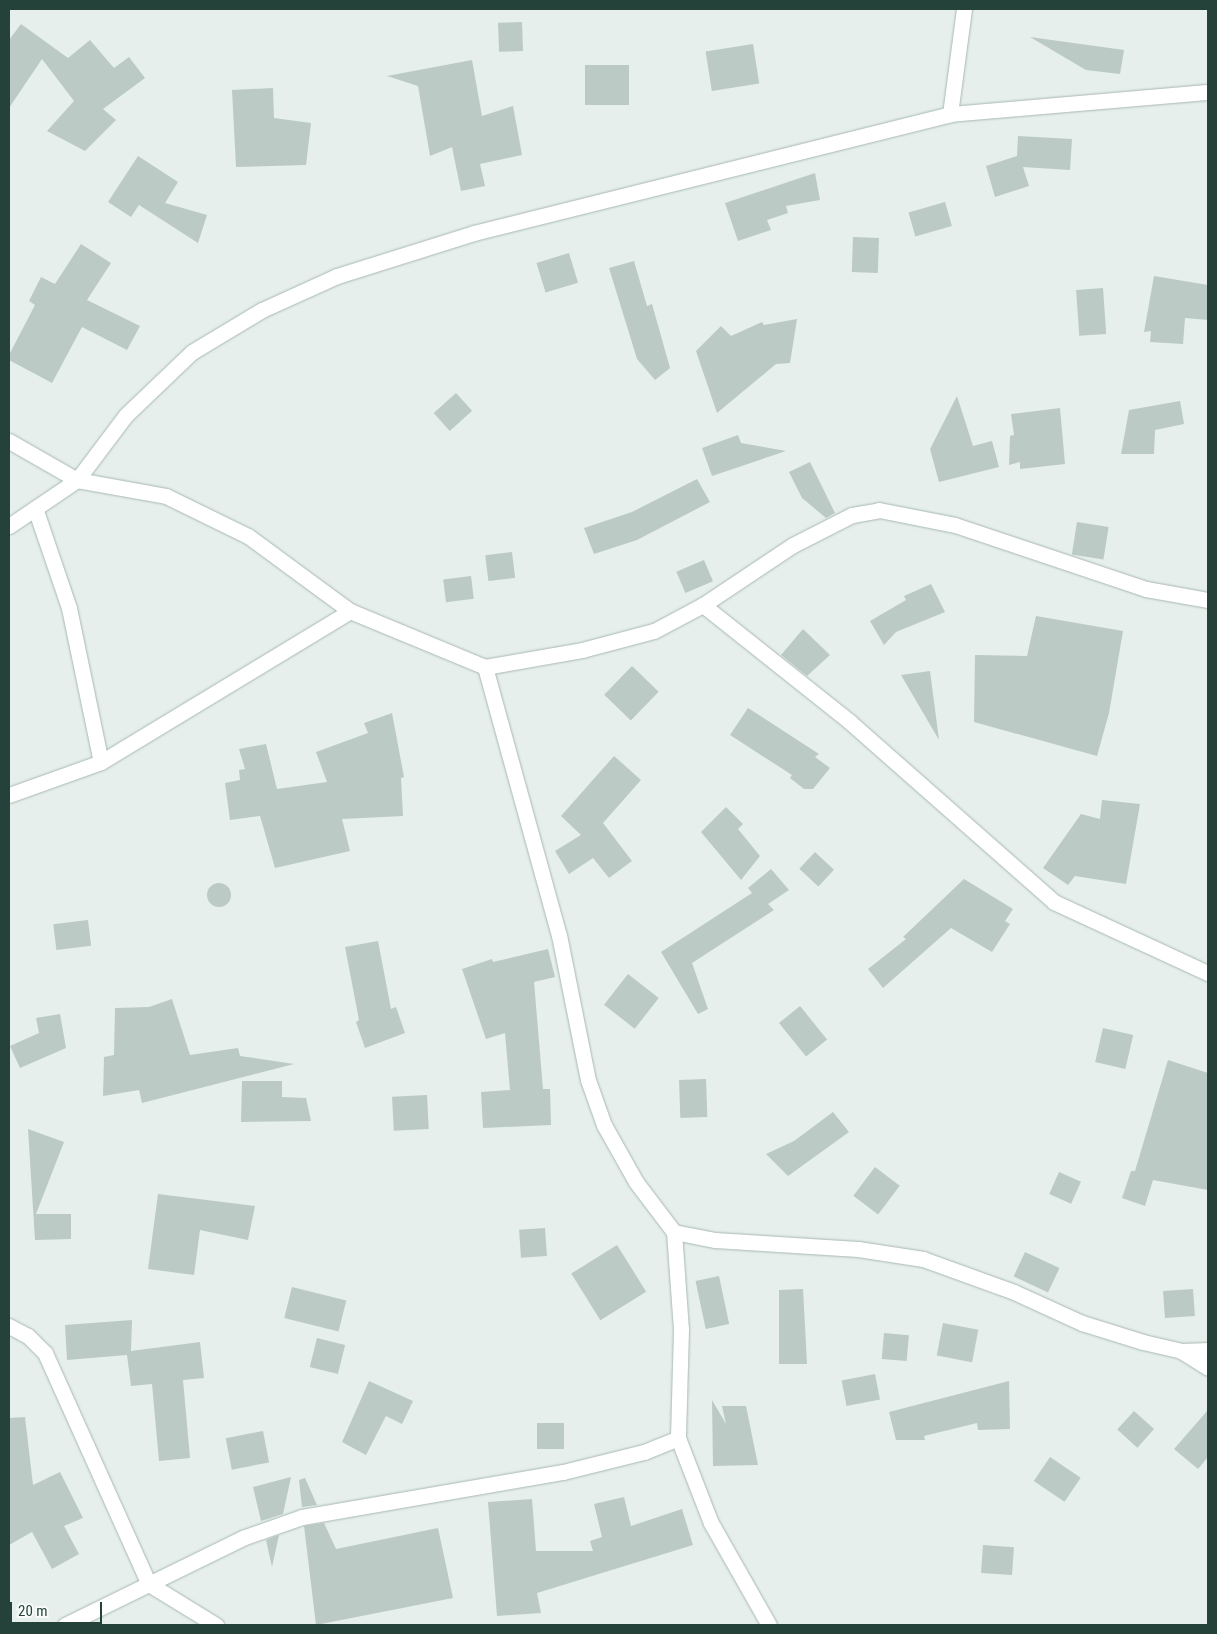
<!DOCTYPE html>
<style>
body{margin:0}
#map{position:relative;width:1217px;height:1634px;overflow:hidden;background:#e6efeb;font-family:"Roboto Condensed",sans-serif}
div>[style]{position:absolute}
.building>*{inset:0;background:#bbcac4;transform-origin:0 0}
.round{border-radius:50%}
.roads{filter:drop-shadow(0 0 1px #a8b8b2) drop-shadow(0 0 1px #a8b8b2)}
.minor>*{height:15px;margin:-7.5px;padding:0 7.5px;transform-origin:7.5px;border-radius:7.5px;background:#fff}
span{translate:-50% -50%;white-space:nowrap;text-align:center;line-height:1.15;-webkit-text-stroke:4px #f7fbf9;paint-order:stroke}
.frame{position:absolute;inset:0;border:10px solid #24423a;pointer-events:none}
.scale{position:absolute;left:10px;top:1602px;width:92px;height:22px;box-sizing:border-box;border:2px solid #24423a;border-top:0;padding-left:6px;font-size:15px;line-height:18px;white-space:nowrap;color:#24423a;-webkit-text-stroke:4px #f7fbf9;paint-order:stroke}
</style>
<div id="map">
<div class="building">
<i style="left:522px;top:22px;width:29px;height:24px;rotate:88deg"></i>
<i style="clip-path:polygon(21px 24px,68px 58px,90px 40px,114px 68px,129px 57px,145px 78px,103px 109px,116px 120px,85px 151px,47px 131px,74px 101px,42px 59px,9px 108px,9px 40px)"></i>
<i style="clip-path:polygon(1030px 37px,1124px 50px,1120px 74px,1086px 70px)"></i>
<i style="left:753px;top:44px;width:40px;height:48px;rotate:81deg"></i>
<i style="clip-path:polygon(472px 60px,482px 116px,513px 106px,522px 155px,480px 164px,485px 186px,461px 191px,452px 147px,430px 156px,418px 86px,387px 76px)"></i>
<i style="left:585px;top:65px;width:44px;height:40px"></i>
<i style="clip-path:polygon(273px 88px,274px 118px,311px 123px,306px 165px,236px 167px,232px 90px)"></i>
<i style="clip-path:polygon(1018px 136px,1072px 139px,1070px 170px,1023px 167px,1029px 186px,995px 197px,986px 166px,1017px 156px)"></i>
<i style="clip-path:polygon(138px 156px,178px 182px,165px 203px,207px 215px,198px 243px,139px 205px,131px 217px,108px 202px)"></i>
<i style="clip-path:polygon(815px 173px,820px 200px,786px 206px,788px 213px,767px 220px,771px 230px,738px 241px,725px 203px)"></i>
<i style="left:945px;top:202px;width:25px;height:38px;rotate:74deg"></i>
<i style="left:853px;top:237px;width:26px;height:35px;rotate:2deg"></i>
<i style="clip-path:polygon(81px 244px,111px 263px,87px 300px,140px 326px,127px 350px,82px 327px,52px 383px,9px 360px,9px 355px,35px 305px,29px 301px,41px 277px,55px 284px)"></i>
<i style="left:569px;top:253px;width:31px;height:34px;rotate:73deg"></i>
<i style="clip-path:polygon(634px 261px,647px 306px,652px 304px,670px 368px,655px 380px,637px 359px,609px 268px)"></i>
<i style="clip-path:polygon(1154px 276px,1208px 285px,1208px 320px,1185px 318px,1183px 344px,1150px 342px,1151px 331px,1144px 332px)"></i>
<i style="left:1103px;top:288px;width:46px;height:27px;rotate:86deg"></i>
<i style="clip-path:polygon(797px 319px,790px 363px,776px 364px,717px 413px,696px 351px,721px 326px,731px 336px,762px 322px,764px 325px)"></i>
<i style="left:456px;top:393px;width:24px;height:30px;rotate:48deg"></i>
<i style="clip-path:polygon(957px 396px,973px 446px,992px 441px,999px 467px,939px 482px,930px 449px)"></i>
<i style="clip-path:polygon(1180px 401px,1184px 424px,1155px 430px,1154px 454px,1121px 454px,1129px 410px)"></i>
<i style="clip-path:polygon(1060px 408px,1065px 464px,1020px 469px,1020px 462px,1009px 465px,1010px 436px,1014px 435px,1011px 414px)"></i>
<i style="clip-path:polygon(738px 435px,741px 443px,786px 451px,712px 476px,702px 448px)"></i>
<i style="clip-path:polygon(810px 462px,835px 513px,826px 518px,802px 498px,789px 472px)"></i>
<i style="clip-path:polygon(697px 479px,710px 502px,637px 540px,594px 554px,584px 528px,632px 512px)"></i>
<i style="left:1077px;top:522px;width:32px;height:33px;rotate:9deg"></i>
<i style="left:512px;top:552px;width:26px;height:27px;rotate:83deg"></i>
<i style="left:704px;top:560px;width:23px;height:30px;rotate:67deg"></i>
<i style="left:471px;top:576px;width:23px;height:28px;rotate:83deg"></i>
<i style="clip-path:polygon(931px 584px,945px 612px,896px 632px,884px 645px,870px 621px,906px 600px,904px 596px)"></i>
<i style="clip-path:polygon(1036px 616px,1123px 631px,1109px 713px,1097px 756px,974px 722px,975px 655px,1027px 656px)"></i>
<i style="clip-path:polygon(803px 629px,830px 655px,807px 676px,781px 655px)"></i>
<i style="left:632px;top:666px;width:37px;height:40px;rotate:44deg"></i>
<i style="clip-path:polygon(930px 671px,939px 740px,901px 675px)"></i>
<i style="clip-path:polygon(748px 708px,819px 754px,815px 757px,830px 768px,813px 789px,804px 789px,790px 778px,792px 775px,730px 735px)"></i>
<i style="clip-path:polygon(392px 713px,404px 777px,401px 778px,403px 816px,342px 819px,350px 851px,275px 868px,260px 816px,230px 820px,225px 783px,240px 780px,239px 770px,245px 769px,239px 749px,266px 744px,277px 789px,327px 782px,316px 752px,368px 733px,364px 723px)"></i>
<i style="clip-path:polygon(614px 756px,641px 780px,603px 823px,632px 861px,609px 878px,593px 858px,569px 874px,555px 851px,581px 835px,561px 816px)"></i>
<i style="clip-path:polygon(1102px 800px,1140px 804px,1126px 884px,1075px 876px,1068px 885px,1043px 868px,1081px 814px,1100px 819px)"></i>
<i style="clip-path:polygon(726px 807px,743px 824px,738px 829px,760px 856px,741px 880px,701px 832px)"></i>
<i style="left:815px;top:852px;width:26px;height:23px;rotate:43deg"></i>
<i style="clip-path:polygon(771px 869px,789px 890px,768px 904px,774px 910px,692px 963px,708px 1009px,698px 1014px,661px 952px,752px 893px,748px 888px)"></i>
<i style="clip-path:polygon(964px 879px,1013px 909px,1005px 921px,1010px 924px,992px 952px,951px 928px,883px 988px,868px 969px,906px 939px,903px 937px)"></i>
<i class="round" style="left:207px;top:883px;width:24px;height:24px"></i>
<i style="left:88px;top:920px;width:26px;height:35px;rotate:83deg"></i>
<i style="clip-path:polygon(378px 941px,391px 1009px,396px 1007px,405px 1033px,365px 1048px,356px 1022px,359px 1020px,345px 947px)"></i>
<i style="clip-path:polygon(548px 949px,555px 977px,534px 982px,543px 1089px,550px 1089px,551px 1125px,483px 1128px,481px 1092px,510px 1090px,505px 1033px,486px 1039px,462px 969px,492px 959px,493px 962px)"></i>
<i style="left:628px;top:974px;width:39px;height:39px;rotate:38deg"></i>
<i style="clip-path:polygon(172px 999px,190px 1055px,238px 1048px,240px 1056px,294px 1064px,142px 1103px,139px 1090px,103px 1096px,104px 1057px,114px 1055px,115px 1008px,149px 1007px)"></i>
<i style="left:800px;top:1006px;width:43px;height:27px;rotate:51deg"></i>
<i style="clip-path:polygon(60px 1014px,66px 1048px,20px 1068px,10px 1046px,39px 1033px,36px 1018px)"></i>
<i style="left:1103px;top:1028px;width:31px;height:35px;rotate:13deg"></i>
<i style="clip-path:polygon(1168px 1060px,1208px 1073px,1208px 1190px,1153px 1180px,1145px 1206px,1122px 1198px,1131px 1171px,1135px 1171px)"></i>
<i style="left:706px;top:1079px;width:38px;height:27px;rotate:88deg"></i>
<i style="clip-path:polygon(242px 1081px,282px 1081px,282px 1097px,306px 1098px,311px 1121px,241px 1122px)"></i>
<i style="left:427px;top:1095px;width:34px;height:35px;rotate:87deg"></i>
<i style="clip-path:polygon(833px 1112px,849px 1132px,788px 1176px,766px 1154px,794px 1141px)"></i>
<i style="clip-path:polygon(28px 1129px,64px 1142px,36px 1214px,71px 1214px,71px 1239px,35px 1240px)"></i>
<i style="left:875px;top:1167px;width:31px;height:36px;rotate:37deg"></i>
<i style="left:1059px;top:1172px;width:24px;height:24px;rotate:24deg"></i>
<i style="clip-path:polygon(158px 1194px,255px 1206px,248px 1240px,200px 1230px,194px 1275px,148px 1269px)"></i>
<i style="left:545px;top:1228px;width:28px;height:26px;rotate:86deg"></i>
<i style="left:617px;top:1245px;width:55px;height:54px;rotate:58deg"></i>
<i style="left:1025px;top:1252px;width:38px;height:27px;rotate:25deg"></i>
<i style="left:719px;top:1276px;width:49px;height:24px;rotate:78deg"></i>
<i style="left:292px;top:1287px;width:56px;height:32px;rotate:14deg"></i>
<i style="clip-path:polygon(803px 1289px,807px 1364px,779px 1364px,779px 1290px)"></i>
<i style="left:1193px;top:1289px;width:27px;height:30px;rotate:86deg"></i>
<i style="clip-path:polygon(132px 1320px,131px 1351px,200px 1342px,204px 1378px,183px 1380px,190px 1458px,159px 1461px,152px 1384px,131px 1386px,127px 1355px,67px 1360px,65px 1325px)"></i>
<i style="left:943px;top:1323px;width:36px;height:33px;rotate:11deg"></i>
<i style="left:884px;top:1333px;width:25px;height:26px;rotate:5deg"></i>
<i style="left:317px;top:1338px;width:29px;height:30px;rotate:14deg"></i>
<i style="left:875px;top:1374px;width:26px;height:34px;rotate:79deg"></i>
<i style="clip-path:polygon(369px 1381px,413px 1401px,402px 1424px,386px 1416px,366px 1455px,342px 1442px)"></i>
<i style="clip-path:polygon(1009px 1381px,1010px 1429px,978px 1430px,977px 1423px,924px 1436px,925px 1440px,896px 1440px,889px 1412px)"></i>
<i style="clip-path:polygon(712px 1400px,726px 1424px,722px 1406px,746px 1406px,758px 1465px,713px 1466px)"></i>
<i style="clip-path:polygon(1208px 1410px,1208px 1457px,1198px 1469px,1174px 1449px)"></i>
<i style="left:1134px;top:1411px;width:27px;height:25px;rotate:42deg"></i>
<i style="clip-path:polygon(25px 1417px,33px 1485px,60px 1472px,83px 1518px,64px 1526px,79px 1554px,52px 1569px,32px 1532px,9px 1545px,9px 1418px)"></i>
<i style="left:537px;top:1423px;width:27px;height:26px"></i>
<i style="left:263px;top:1431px;width:32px;height:38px;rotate:79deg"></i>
<i style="left:1050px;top:1457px;width:37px;height:29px;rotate:34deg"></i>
<i style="clip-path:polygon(291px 1477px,283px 1514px,261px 1521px,253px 1487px)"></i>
<i style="clip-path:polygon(305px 1478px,317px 1505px,302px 1507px,299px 1480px)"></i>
<i style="clip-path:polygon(624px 1497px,631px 1526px,682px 1509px,693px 1545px,537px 1593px,541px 1613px,497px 1616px,488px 1502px,532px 1499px,536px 1551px,593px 1551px,590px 1541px,602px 1537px,594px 1504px)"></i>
<i style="clip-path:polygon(324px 1523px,336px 1549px,438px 1528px,453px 1598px,316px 1625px,304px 1526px)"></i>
<i style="clip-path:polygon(279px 1535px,272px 1567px,266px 1540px)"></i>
<i style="left:983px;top:1545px;width:31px;height:28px;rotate:4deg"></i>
</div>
<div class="roads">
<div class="minor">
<i style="left:950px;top:114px;width:106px;rotate:-82.4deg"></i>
<i style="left:9px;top:441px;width:78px;rotate:29.8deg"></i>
<i style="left:77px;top:480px;width:90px;rotate:10.2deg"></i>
<i style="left:166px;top:496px;width:91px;rotate:26deg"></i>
<i style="left:248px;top:536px;width:127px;rotate:36.3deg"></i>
<i style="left:350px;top:611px;width:146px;rotate:22.5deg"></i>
<i style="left:485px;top:667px;width:98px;rotate:-9.9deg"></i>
<i style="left:582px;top:650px;width:74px;rotate:-14.8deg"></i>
<i style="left:654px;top:631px;width:55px;rotate:-28deg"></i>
<i style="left:703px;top:605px;width:108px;rotate:-33.7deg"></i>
<i style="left:793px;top:545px;width:66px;rotate:-27deg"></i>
<i style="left:852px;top:515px;width:27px;rotate:-10deg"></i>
<i style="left:879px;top:510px;width:77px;rotate:11.2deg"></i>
<i style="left:955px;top:525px;width:201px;rotate:18.5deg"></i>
<i style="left:1146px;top:589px;width:63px;rotate:10.1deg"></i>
<i style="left:35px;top:508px;width:106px;rotate:71.2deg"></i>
<i style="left:69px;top:608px;width:157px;rotate:78.3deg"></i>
<i style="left:9px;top:526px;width:82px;rotate:-34.1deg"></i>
<i style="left:77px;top:480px;width:81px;rotate:-53deg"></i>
<i style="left:126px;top:415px;width:91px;rotate:-43.7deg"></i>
<i style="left:192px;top:352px;width:82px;rotate:-31deg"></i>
<i style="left:262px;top:310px;width:82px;rotate:-24.4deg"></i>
<i style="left:337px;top:276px;width:144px;rotate:-17.4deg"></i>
<i style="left:474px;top:233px;width:491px;rotate:-14deg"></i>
<i style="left:950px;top:114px;width:259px;rotate:-4.9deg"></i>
<i style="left:703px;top:605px;width:188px;rotate:38.5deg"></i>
<i style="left:850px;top:722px;width:272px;rotate:41.4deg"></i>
<i style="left:1054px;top:902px;width:170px;rotate:24.8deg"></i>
<i style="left:485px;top:667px;width:278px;rotate:74.6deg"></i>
<i style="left:559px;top:935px;width:148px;rotate:78.7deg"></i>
<i style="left:588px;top:1080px;width:48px;rotate:70.4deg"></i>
<i style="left:604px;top:1125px;width:65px;rotate:60.7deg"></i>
<i style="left:636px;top:1182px;width:63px;rotate:52.8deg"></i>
<i style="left:674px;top:1232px;width:42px;rotate:11deg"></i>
<i style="left:715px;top:1240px;width:143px;rotate:3.6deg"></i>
<i style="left:858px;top:1249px;width:66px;rotate:8.7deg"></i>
<i style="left:923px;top:1259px;width:97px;rotate:19.9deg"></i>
<i style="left:1014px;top:1292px;width:75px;rotate:24.5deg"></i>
<i style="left:1082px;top:1323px;width:64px;rotate:17.3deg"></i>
<i style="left:1143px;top:1342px;width:39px;rotate:13deg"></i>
<i style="left:1181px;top:1351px;width:27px;rotate:-2deg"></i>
<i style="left:9px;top:795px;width:98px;rotate:-19.7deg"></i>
<i style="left:101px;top:762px;width:291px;rotate:-31.2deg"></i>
<i style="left:674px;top:1232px;width:97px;rotate:85.9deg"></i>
<i style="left:681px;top:1329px;width:109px;rotate:91.6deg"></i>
<i style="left:678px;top:1438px;width:91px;rotate:68.8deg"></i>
<i style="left:711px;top:1523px;width:117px;rotate:60.4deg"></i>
<i style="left:9px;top:1326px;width:21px;rotate:28deg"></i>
<i style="left:28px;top:1336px;width:24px;rotate:45deg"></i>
<i style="left:45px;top:1353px;width:253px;rotate:65.8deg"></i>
<i style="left:149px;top:1584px;width:79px;rotate:31.5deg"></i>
<i style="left:1181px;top:1351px;width:32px;rotate:32deg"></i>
<i style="left:65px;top:1625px;width:200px;rotate:-26.1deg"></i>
<i style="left:245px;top:1537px;width:60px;rotate:-19.3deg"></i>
<i style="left:302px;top:1517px;width:265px;rotate:-9.8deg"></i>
<i style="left:563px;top:1472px;width:83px;rotate:-13.9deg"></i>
<i style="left:644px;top:1452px;width:37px;rotate:-22deg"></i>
</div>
</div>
<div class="frame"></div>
<div class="scale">20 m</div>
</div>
